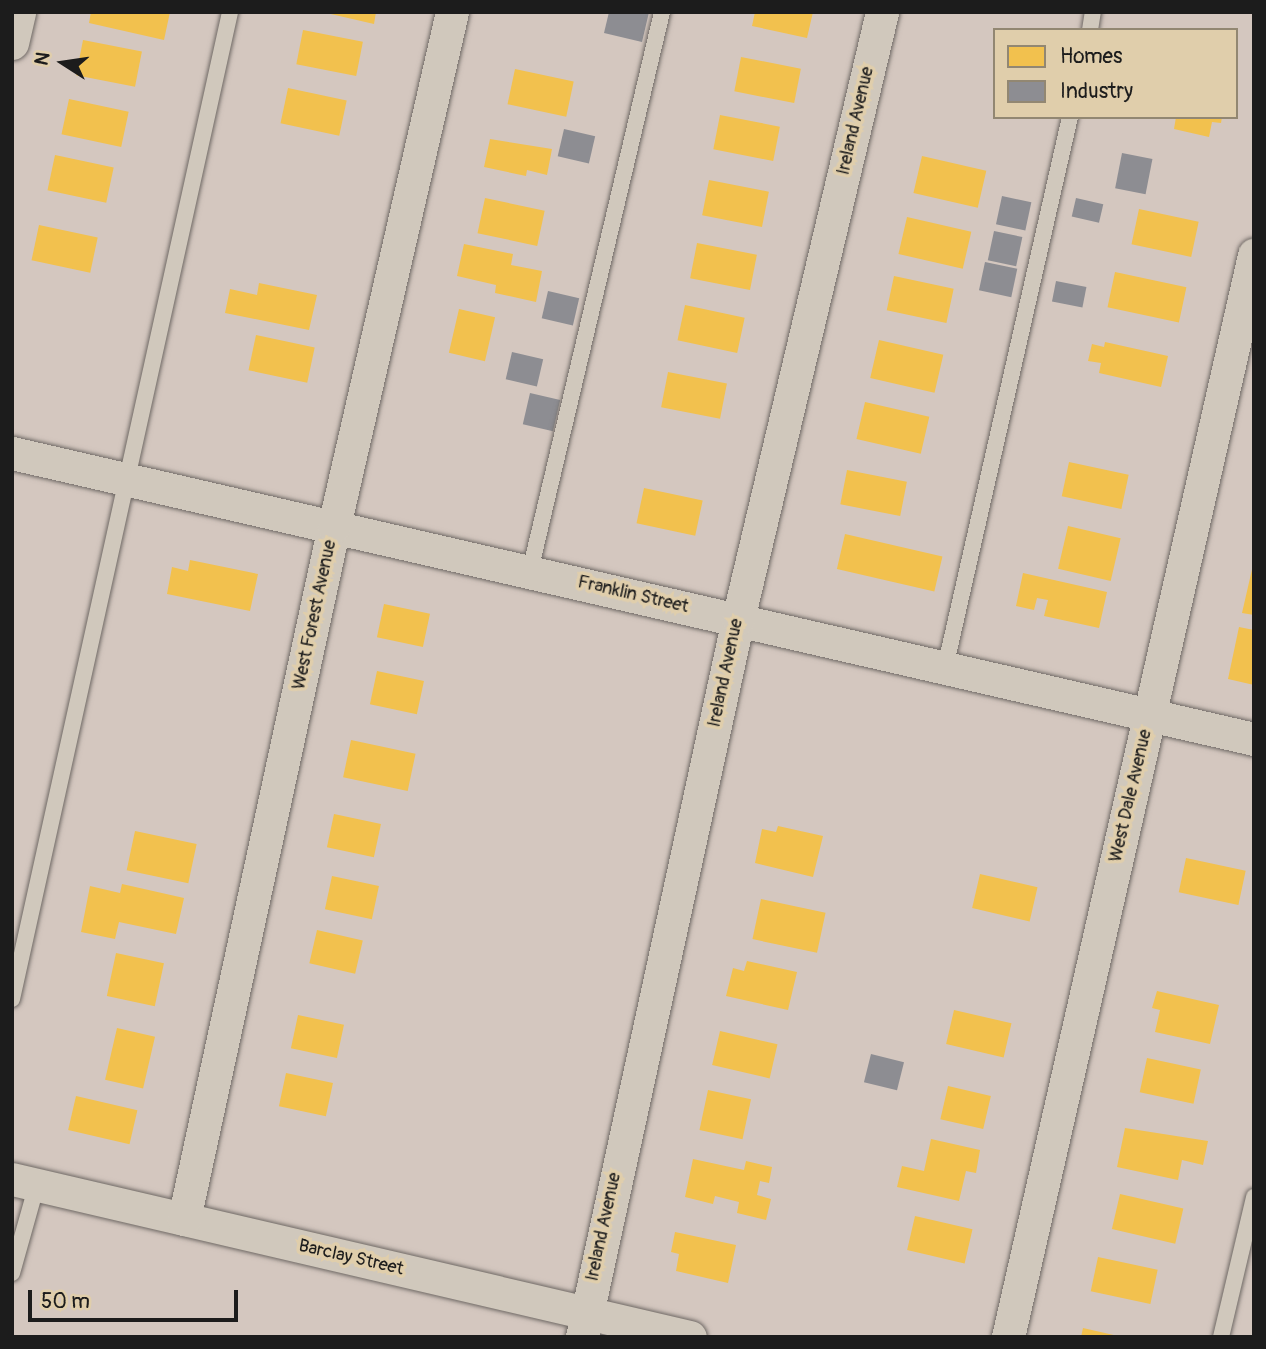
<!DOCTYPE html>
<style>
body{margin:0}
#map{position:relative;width:1266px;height:1349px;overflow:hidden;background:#d4c7bf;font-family:Pangolin,sans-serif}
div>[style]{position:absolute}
.homes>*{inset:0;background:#f2c14e;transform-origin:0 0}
.industry>*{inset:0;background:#8d8d92;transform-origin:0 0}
.roads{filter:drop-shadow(0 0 2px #6f6965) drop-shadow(0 0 2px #6f6965)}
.service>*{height:16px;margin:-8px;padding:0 8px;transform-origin:8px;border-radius:8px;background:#d0c8bc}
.minor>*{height:33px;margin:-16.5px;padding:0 16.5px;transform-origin:16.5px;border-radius:16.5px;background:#d0c8bc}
span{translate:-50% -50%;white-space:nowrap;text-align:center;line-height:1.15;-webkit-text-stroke:7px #e0ceab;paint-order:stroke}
.street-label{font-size:18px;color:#1c1c1c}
.frame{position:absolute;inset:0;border:14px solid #1c1c1c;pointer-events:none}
.legend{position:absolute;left:993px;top:28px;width:245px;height:91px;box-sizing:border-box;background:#e0ceab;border:2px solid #928772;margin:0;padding:9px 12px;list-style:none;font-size:21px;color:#1c1c1c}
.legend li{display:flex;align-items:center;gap:14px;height:35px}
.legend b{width:35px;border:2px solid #928772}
.north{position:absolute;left:28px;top:28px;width:70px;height:70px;-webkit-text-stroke:5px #e0ceab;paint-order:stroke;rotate:282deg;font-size:19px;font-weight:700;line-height:28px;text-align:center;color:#1c1c1c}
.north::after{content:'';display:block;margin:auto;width:24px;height:32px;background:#1c1c1c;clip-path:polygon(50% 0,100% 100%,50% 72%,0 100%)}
.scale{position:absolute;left:28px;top:1290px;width:210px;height:32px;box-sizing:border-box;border:4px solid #1c1c1c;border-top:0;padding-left:9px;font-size:21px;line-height:24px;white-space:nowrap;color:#1c1c1c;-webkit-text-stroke:5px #e0ceab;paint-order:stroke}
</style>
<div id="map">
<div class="homes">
<i style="clip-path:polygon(91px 12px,170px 12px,164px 40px,89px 23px)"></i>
<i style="clip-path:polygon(322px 12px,376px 12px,374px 24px)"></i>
<i style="clip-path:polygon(755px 12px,813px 12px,807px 38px,752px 26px)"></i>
<i style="left:303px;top:30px;width:61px;height:35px;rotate:11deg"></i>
<i style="left:83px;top:40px;width:60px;height:36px;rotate:11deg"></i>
<i style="left:741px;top:57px;width:61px;height:35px;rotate:11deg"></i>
<i style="left:515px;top:69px;width:60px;height:36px;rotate:12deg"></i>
<i style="left:288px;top:88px;width:60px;height:36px;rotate:12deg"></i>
<i style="left:69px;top:99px;width:61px;height:36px;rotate:12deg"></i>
<i style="left:720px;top:115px;width:61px;height:35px;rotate:11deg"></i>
<i style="clip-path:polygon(1176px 117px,1222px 117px,1221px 123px,1212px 122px,1209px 137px,1174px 129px)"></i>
<i style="clip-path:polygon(490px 139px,552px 149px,547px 175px,527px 170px,526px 176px,484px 167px)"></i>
<i style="left:55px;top:155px;width:60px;height:36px;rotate:12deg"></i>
<i style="left:922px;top:156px;width:66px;height:38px;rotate:13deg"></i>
<i style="left:709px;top:180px;width:61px;height:36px;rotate:11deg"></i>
<i style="left:485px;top:198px;width:61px;height:36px;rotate:12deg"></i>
<i style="left:1139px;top:209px;width:61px;height:36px;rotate:12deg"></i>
<i style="left:907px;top:217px;width:66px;height:38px;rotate:13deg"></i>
<i style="left:39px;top:225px;width:60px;height:36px;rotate:12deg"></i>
<i style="left:697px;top:243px;width:61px;height:36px;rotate:11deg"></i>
<i style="clip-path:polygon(464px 244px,513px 254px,511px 265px,542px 271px,536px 302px,495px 293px,496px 285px,457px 276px)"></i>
<i style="left:1115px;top:272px;width:73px;height:36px;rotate:12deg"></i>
<i style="left:894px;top:276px;width:61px;height:35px;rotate:12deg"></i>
<i style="clip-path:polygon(259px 283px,317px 295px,309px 330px,225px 313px,230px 289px,257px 295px)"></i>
<i style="left:685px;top:305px;width:61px;height:36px;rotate:12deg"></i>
<i style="left:459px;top:309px;width:37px;height:45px;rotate:13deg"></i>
<i style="left:256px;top:335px;width:60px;height:36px;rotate:12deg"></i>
<i style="left:879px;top:340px;width:66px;height:39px;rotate:13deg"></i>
<i style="clip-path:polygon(1105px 342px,1168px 356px,1161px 387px,1099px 373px,1101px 363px,1088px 361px,1092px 344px,1104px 347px)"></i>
<i style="left:668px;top:372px;width:60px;height:36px;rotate:11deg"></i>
<i style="left:865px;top:402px;width:66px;height:38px;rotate:13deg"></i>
<i style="left:1069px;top:462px;width:61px;height:35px;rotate:12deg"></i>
<i style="left:847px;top:470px;width:61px;height:35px;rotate:11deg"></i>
<i style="left:644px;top:488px;width:60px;height:36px;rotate:12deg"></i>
<i style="left:1068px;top:526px;width:54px;height:44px;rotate:13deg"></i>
<i style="left:845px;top:534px;width:100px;height:36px;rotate:13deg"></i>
<i style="clip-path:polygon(190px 560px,258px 574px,250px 611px,167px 594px,172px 567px,188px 571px)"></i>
<i style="clip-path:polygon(1253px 565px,1254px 565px,1254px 615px,1242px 613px)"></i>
<i style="clip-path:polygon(1023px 573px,1107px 592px,1099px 628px,1044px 616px,1048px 600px,1037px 598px,1034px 610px,1016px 606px)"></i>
<i style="left:384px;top:604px;width:47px;height:34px;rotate:12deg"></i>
<i style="clip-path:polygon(1239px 627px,1254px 630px,1254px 685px,1228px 679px)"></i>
<i style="left:377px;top:671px;width:48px;height:34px;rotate:12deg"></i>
<i style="left:351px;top:740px;width:66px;height:38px;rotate:12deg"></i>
<i style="left:334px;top:814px;width:48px;height:34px;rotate:12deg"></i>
<i style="clip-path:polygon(778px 826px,823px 836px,813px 877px,755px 863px,762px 829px,776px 832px)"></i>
<i style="left:135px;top:831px;width:63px;height:40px;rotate:12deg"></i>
<i style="left:1186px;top:858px;width:61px;height:35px;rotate:12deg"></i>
<i style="left:980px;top:874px;width:59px;height:35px;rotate:13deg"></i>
<i style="left:332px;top:876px;width:48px;height:34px;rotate:12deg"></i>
<i style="clip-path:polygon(122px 884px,184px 898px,176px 934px,119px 922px,115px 939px,81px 932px,90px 886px,120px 893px)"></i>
<i style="left:761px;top:899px;width:66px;height:41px;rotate:12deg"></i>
<i style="left:317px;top:930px;width:47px;height:34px;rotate:13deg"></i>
<i style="left:116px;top:953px;width:49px;height:44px;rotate:12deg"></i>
<i style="clip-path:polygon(747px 961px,797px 972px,788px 1010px,726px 996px,733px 968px,744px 971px)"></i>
<i style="clip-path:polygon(1157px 991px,1219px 1005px,1210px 1044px,1155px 1032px,1160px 1010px,1152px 1008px)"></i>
<i style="left:954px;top:1010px;width:59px;height:35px;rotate:13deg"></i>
<i style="left:298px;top:1015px;width:47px;height:34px;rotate:12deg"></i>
<i style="left:117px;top:1028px;width:39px;height:53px;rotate:13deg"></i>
<i style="left:720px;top:1031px;width:59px;height:35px;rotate:13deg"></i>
<i style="left:1147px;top:1058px;width:55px;height:35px;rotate:12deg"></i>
<i style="left:286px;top:1073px;width:48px;height:34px;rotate:12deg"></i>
<i style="left:948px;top:1086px;width:44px;height:34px;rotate:13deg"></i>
<i style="left:708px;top:1090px;width:44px;height:41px;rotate:12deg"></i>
<i style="left:76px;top:1096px;width:63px;height:35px;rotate:13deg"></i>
<i style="clip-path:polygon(1125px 1128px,1208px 1141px,1203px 1165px,1182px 1160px,1178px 1180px,1117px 1167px)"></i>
<i style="clip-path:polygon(931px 1139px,980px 1150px,976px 1173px,966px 1171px,959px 1201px,897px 1187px,902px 1166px,924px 1171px)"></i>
<i style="clip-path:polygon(693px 1159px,744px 1170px,746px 1161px,772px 1167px,769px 1183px,760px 1181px,757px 1195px,771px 1199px,766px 1220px,737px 1213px,739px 1202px,715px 1196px,713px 1204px,685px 1197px)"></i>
<i style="left:1120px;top:1194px;width:65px;height:36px;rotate:13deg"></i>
<i style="left:915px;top:1216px;width:59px;height:35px;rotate:13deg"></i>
<i style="clip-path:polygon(675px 1232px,736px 1245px,728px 1283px,676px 1271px,679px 1254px,671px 1252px)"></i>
<i style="left:1098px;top:1257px;width:61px;height:35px;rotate:12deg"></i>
<i style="clip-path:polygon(1083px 1328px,1118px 1336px,1117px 1337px,1081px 1337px)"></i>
</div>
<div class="industry">
<i style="clip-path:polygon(609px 12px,649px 12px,642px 42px,604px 33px)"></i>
<i style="left:564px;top:129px;width:32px;height:28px;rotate:13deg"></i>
<i style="left:1122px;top:153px;width:31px;height:36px;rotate:11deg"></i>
<i style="left:1002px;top:196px;width:30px;height:29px;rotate:12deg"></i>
<i style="left:1076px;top:198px;width:28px;height:19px;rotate:13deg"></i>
<i style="left:994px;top:231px;width:29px;height:30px;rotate:12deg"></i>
<i style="left:985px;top:262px;width:33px;height:29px;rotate:12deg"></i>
<i style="left:1056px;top:281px;width:31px;height:21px;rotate:11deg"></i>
<i style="left:548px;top:291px;width:32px;height:28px;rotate:13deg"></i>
<i style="left:512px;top:352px;width:32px;height:28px;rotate:13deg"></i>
<i style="left:530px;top:393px;width:31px;height:32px;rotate:13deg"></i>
<i style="left:871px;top:1054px;width:34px;height:29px;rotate:14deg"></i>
</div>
<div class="roads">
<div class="service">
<i style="left:1090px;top:30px;width:18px;rotate:-81deg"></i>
<i style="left:530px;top:571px;width:574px;rotate:-76.71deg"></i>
<i style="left:945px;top:668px;width:565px;rotate:-77.22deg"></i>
<i style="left:12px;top:999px;width:1011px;rotate:-77.54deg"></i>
<i style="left:12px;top:1273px;width:92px;rotate:-74.3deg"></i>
<i style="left:1221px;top:1337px;width:144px;rotate:-76.7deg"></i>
</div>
<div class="minor">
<i style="left:12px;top:43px;width:32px;rotate:-77deg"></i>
<i style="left:12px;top:453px;width:1275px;rotate:12.97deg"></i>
<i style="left:12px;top:1179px;width:696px;rotate:13.12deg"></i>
<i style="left:184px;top:1219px;width:709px;rotate:-77.79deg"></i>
<i style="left:334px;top:526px;width:527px;rotate:-77.07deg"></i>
<i style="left:582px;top:1337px;width:735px;rotate:-77.74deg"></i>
<i style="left:738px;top:619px;width:624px;rotate:-76.65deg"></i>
<i style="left:1008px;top:1337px;width:1110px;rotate:-77.19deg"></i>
</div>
</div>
<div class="street-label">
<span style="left:856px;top:121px;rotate:-77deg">Ireland Avenue</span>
<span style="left:633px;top:595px;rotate:13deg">Franklin Street</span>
<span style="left:315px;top:615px;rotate:-78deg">West Forest Avenue</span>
<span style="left:726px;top:673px;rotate:-78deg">Ireland Avenue</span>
<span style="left:1131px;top:796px;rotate:-77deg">West Dale Avenue</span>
<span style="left:604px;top:1227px;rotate:-78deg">Ireland Avenue</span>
<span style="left:351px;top:1258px;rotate:13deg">Barclay Street</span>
</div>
<div class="frame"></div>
<ul class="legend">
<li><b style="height:19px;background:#f2c14e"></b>Homes</li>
<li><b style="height:19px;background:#8d8d92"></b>Industry</li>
</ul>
<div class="north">N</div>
<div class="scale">50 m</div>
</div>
